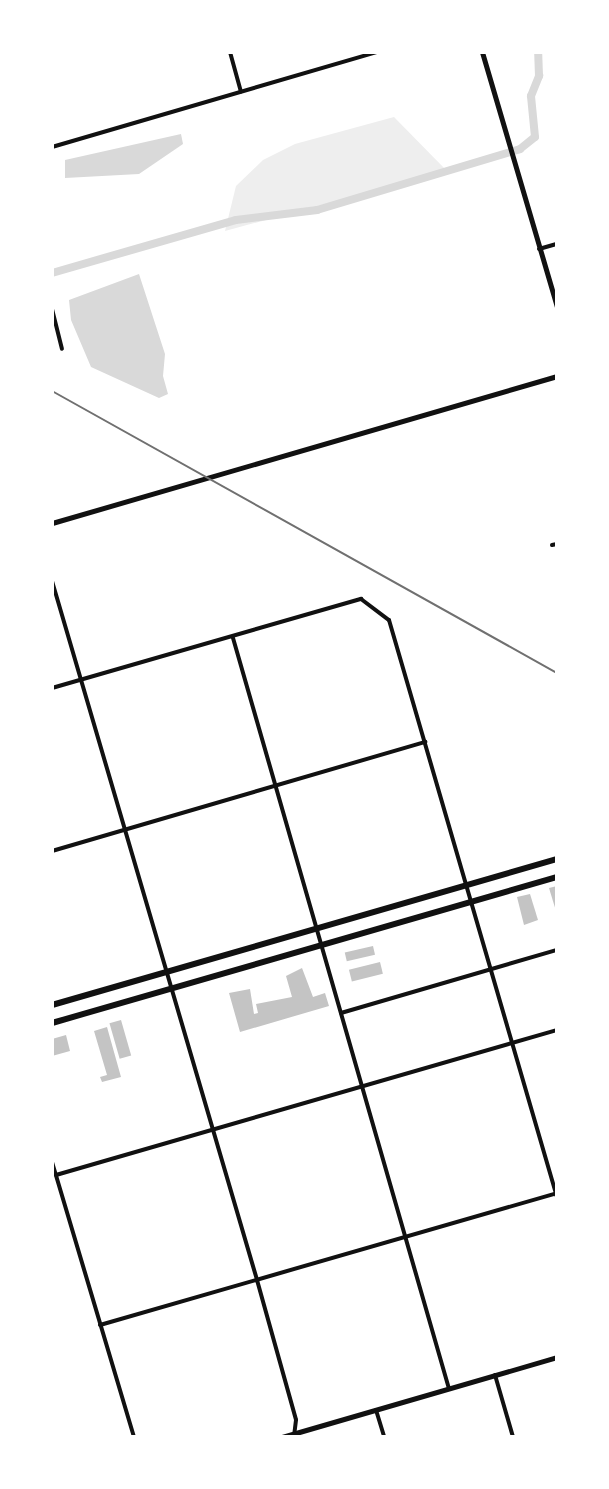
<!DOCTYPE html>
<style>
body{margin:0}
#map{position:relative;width:609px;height:1489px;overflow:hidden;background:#fff;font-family:Montserrat,sans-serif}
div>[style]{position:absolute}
.green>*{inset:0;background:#eee}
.water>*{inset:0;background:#d9d9d9}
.canal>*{height:8px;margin:-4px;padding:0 4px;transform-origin:4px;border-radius:4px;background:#d9d9d9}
.building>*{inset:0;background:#c4c4c4;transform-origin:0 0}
.minor>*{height:4px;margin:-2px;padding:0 2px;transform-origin:2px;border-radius:2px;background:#111}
.tertiary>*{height:5px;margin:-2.5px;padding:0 2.5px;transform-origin:2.5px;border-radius:2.5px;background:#111}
.primary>*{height:6px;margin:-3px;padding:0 3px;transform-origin:3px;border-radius:3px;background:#111}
.rail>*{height:2px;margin:-1px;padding:0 1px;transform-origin:1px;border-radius:1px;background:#707070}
span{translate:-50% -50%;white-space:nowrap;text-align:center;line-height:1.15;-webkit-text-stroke:7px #fff;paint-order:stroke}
.frame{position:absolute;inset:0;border:54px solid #fff;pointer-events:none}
</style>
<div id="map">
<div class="green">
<i style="clip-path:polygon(394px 117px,447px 171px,225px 231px,236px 186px,263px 160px,295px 144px)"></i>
</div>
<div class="water">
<i style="clip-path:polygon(181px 134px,183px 144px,139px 174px,65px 178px,65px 160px)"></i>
<i style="clip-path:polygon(139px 274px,165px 354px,163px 376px,168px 394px,159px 398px,91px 367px,71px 320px,69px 300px)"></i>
</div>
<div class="canal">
<i style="left:52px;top:273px;width:191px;rotate:-16.1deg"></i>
<i style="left:236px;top:220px;width:82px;rotate:-7deg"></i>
<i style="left:317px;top:210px;width:212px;rotate:-16.7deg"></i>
<i style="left:520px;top:149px;width:19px;rotate:-39deg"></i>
<i style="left:535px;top:137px;width:41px;rotate:-95.6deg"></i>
<i style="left:531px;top:96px;width:22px;rotate:-68deg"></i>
<i style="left:539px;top:76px;width:24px;rotate:-92deg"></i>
</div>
<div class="building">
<i style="clip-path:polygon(557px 886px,557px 911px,556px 911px,549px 888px)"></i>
<i style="clip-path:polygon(530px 894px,538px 920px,524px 925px,517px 897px)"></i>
<i style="left:373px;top:946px;width:9px;height:29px;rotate:77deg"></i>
<i style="left:380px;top:962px;width:12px;height:32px;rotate:76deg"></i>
<i style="clip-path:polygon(302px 968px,313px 997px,325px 993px,329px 1006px,240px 1032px,229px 993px,250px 989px,254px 1014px,258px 1013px,256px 1004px,292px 997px,286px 976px)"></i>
<i style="left:121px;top:1020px;width:37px;height:12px;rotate:74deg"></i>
<i style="clip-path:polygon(107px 1027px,121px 1077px,102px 1082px,100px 1077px,107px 1075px,94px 1031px)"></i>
<i style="clip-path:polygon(66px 1035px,70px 1051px,52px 1056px,52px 1039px)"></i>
</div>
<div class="minor">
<i style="left:230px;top:52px;width:41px;rotate:74.6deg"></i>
<i style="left:52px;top:147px;width:339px;rotate:-16.3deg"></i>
<i style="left:539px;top:249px;width:19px;rotate:-16deg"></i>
<i style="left:52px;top:309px;width:41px;rotate:76deg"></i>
<i style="left:552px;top:545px;width:5px;rotate:-11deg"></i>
<i style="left:52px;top:581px;width:728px;rotate:73.65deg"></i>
<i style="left:257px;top:1280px;width:145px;rotate:74.4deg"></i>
<i style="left:296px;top:1420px;width:17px;rotate:97deg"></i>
<i style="left:233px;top:638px;width:781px;rotate:73.95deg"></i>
<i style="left:52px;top:688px;width:322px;rotate:-16.1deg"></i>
<i style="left:361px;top:599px;width:35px;rotate:37deg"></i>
<i style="left:389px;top:620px;width:601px;rotate:73.77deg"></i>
<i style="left:52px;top:851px;width:389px;rotate:-16.3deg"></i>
<i style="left:341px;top:1013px;width:225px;rotate:-16.3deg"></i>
<i style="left:52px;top:1162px;width:287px;rotate:73.4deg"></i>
<i style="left:56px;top:1175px;width:522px;rotate:-16.14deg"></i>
<i style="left:100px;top:1325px;width:473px;rotate:-16.1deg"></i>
<i style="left:495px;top:1375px;width:65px;rotate:73.8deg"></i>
<i style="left:376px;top:1410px;width:28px;rotate:73deg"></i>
</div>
<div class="tertiary">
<i style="left:482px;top:52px;width:266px;rotate:73.6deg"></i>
<i style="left:52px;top:523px;width:526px;rotate:-16.23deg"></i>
<i style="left:282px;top:1437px;width:286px;rotate:-16.2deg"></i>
</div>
<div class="primary">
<i style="left:52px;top:1005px;width:526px;rotate:-16.13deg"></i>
<i style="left:52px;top:1023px;width:526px;rotate:-16.13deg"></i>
</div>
<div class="rail">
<i style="left:52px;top:391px;width:578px;rotate:29.18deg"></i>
</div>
<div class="frame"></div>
</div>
